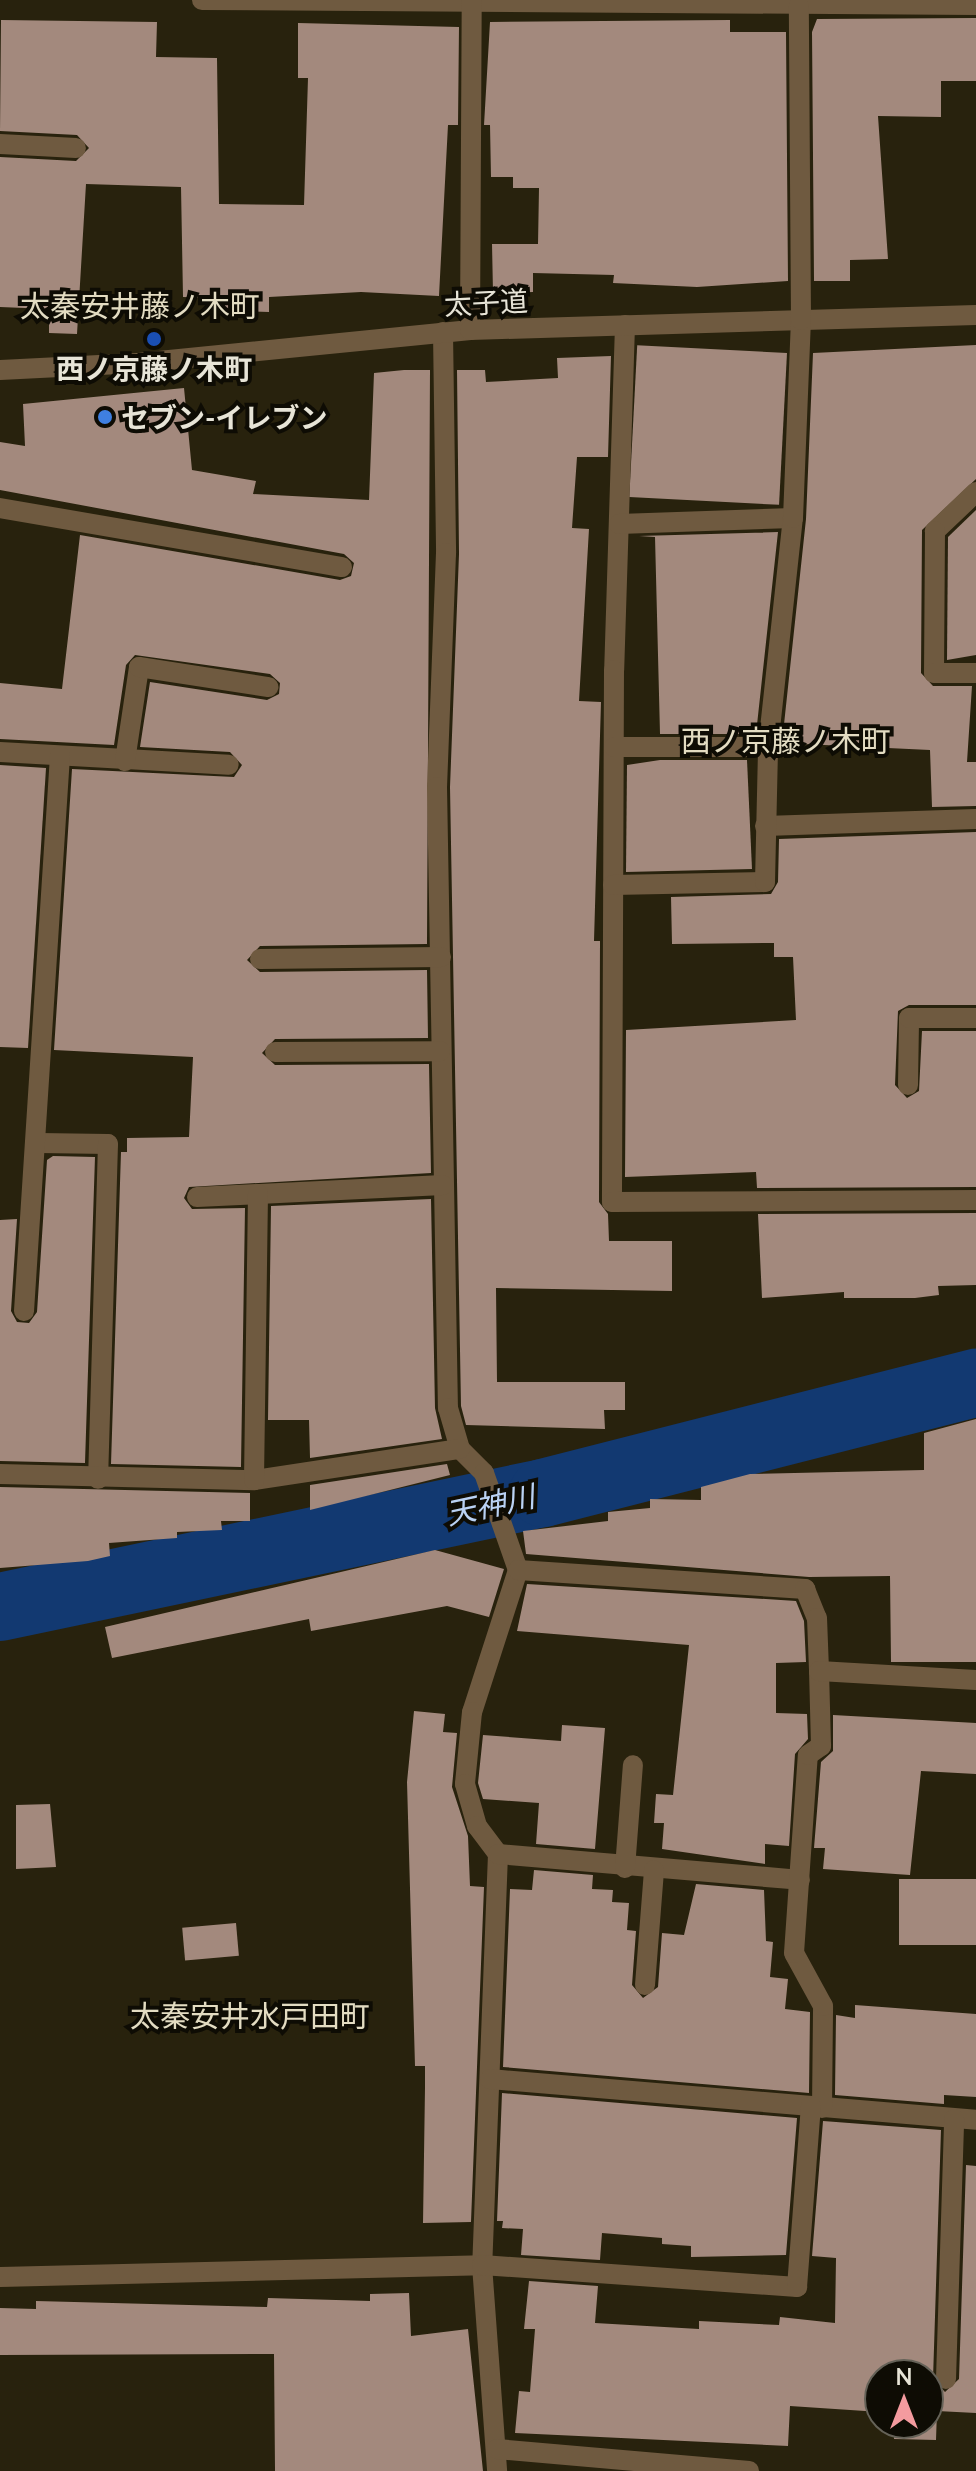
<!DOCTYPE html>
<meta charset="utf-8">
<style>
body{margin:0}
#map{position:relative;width:976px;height:2471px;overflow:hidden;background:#28220d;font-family:Lato,"Noto Sans JP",sans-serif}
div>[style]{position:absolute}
.river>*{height:68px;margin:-34px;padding:0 34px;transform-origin:34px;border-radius:34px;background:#123971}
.building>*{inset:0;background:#a3897d;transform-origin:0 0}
.minor>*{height:20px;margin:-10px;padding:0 10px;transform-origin:10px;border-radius:10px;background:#6f5a40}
.dots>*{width:22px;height:22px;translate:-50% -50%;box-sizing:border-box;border:4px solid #0e0c04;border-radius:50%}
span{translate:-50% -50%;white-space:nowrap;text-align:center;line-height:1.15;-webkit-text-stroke:8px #0e0c04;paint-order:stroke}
.street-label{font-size:28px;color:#e7e4d7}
.poi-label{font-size:28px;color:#e7e4d7;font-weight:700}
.left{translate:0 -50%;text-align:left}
.neighbourhood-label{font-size:30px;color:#e3dcc2}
.water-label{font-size:30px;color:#bad2f4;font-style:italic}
.north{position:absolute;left:864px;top:2359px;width:80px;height:80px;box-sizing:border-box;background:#0e0c04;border:2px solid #656258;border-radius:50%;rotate:0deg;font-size:22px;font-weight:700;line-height:32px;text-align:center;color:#e7e4d7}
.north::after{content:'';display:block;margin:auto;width:28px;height:36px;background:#f49b9f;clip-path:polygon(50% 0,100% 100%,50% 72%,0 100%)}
</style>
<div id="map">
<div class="river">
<i style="left:0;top:1607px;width:555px;rotate:-11.86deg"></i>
<i style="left:543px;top:1493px;width:447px;rotate:-14.3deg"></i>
</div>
<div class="building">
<i style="clip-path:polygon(976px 18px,976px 81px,941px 81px,941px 117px,878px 116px,888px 259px,850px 260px,850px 281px,814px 281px,812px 32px,817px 19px)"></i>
<i style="clip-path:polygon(1px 20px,157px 22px,156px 57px,217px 58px,219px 204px,304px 205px,308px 78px,298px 78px,298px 23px,459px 27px,458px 125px,448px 125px,439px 296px,361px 292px,269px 297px,269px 312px,218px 310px,219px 298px,183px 297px,181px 187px,86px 184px,77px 334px,49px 333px,49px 309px,0 307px,0 157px,76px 161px,89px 148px,77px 135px,0 131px)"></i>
<i style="clip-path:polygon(730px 20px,730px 32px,786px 32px,788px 281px,697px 287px,613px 283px,614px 275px,533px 273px,533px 292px,493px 293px,492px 244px,538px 244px,539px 188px,513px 188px,513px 177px,491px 177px,490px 125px,484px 125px,490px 22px)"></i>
<i style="clip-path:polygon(976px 345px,976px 479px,922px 530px,921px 673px,933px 686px,972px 686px,967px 762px,976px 762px,976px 806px,932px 807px,930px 750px,782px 743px,806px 519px,813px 353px)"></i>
<i style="left:787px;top:353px;width:152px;height:150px;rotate:93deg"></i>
<i style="clip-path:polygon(611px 356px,608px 457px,577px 457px,572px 528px,589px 529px,579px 701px,601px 702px,594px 941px,600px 941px,599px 1202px,608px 1214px,609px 1241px,672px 1241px,672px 1291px,496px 1288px,497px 1382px,625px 1382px,625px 1410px,604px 1410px,605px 1429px,466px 1425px,461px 1406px,450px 787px,459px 554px,457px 370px,485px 370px,486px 382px,558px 378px,557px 358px)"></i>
<i style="clip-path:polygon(404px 370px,430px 370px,427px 944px,260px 946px,247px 960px,260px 972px,427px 970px,428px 1038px,275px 1039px,262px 1053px,275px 1065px,429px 1064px,431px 1173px,189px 1187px,184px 1198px,192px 1209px,245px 1208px,241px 1467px,111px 1464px,121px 1152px,127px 1152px,127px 1138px,189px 1137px,193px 1057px,54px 1050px,72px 769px,234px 777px,242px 765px,230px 752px,140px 747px,150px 682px,267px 700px,279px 694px,280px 683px,270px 674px,135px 655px,126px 665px,114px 745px,0 739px,0 683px,62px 689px,80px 535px,340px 580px,351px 576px,354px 563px,344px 554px,0 490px,0 442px,25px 446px,23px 404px,184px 388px,192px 470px,256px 481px,253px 494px,369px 500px,374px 373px)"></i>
<i style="clip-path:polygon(976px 510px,976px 655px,947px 660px,948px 537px)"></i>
<i style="clip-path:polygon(778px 532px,756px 734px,660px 734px,655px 537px,639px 536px)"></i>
<i style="clip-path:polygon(660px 760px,747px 760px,752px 869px,626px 872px,627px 765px)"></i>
<i style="clip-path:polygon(0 765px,46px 768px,28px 1048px,0 1047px)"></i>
<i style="clip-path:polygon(976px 832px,976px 1005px,909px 1005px,898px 1011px,895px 1085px,907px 1098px,919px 1091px,922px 1031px,976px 1031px,976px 1187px,757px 1188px,756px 1172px,625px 1177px,626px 1030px,796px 1020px,793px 957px,774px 957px,774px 943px,672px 944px,671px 897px,771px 894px,778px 882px,779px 839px)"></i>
<i style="clip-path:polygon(53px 1156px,95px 1157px,85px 1463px,0 1461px,0 1220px,17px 1219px,11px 1311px,17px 1322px,29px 1323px,37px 1312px,47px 1160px)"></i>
<i style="clip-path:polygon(431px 1199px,435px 1408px,442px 1439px,310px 1458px,309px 1420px,268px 1420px,271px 1206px)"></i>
<i style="clip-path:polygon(976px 1213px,976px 1285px,938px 1286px,939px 1295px,915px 1298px,844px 1298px,844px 1292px,762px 1298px,758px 1214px)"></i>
<i style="clip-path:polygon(976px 1419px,976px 1662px,891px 1662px,890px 1576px,809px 1577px,526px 1554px,523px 1531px,608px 1521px,608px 1512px,650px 1508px,650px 1499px,701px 1500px,701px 1487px,750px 1474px,924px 1470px,924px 1433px)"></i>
<i style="clip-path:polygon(447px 1464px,450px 1475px,310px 1510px,310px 1485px)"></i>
<i style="clip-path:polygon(0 1487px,250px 1493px,250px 1521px,221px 1521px,222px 1530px,177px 1532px,177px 1538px,109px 1543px,110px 1556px,88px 1561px,0 1568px)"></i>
<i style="clip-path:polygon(435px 1550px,504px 1569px,489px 1617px,447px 1606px,311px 1631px,309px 1619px,112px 1658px,105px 1627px)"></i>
<i style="clip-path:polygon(527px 1584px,796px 1601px,804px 1621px,806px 1662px,776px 1663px,776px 1713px,807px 1714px,808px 1739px,795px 1754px,789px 1846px,765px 1844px,765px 1864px,662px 1849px,664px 1823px,654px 1823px,656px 1794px,673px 1795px,689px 1645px,517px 1631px)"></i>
<i style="clip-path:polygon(414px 1711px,445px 1714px,443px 1732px,457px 1733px,452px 1787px,468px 1836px,470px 1886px,484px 1887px,471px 2222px,423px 2223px,425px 2087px,425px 2066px,415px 2066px,407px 1782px)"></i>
<i style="clip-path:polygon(833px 1715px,976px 1723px,976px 1774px,921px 1771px,910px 1875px,823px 1869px,825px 1848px,814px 1848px,821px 1762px,833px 1751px)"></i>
<i style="clip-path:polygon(562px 1725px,605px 1728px,595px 1849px,536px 1844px,539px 1803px,483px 1799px,478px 1783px,483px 1735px,561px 1741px)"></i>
<i style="clip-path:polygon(50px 1804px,56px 1867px,16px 1869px,16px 1805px)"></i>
<i style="clip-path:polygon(534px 1870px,593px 1875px,592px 1889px,613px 1890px,612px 1902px,629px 1903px,627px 1930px,636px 1931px,632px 1985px,643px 1998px,658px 1987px,662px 1933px,684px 1935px,696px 1884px,764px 1890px,766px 1941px,773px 1942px,770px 1977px,788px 1979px,785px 2009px,810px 2012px,809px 2093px,503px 2067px,510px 1889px,532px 1890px)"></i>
<i style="left:976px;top:1879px;width:66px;height:77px;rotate:90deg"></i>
<i style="left:236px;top:1923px;width:33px;height:54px;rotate:85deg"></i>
<i style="clip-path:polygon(855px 2005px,976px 2014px,976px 2097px,944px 2095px,944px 2104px,835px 2095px,836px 2015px,855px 2018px)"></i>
<i style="clip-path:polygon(502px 2093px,797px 2118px,786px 2255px,691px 2257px,691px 2246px,662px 2244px,662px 2238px,602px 2233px,600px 2260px,521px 2255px,523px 2229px,502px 2228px,503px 2221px,497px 2221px)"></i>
<i style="clip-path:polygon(823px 2121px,941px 2130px,933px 2379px,945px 2392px,959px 2379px,966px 2165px,976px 2166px,976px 2413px,937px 2411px,936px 2440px,894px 2439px,895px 2423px,928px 2423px,928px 2375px,880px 2375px,880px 2412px,790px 2406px,788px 2446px,515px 2433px,519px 2391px,530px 2392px,535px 2329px,524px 2329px,529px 2281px,598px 2286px,595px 2323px,699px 2329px,699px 2321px,779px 2325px,780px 2317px,835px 2323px,836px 2258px,812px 2256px)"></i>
<i style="clip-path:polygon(409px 2293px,411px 2336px,468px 2329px,483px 2471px,275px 2471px,274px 2354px,0 2355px,0 2308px,36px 2309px,36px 2301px,267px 2307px,268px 2298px,370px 2301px,370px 2294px)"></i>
</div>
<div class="minor">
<i style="left:202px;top:0;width:774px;rotate:0.37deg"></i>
<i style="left:0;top:144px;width:76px;rotate:3deg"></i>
<i style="left:625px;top:325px;width:345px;rotate:91.8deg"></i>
<i style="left:614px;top:670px;width:532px;rotate:90.22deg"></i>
<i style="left:612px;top:1202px;width:364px;rotate:-0.3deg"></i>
<i style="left:470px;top:330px;width:330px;rotate:-89.7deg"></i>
<i style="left:443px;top:332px;width:221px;rotate:89.2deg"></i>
<i style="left:446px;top:553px;width:234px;rotate:92.2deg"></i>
<i style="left:437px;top:787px;width:621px;rotate:88.99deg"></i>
<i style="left:448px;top:1408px;width:43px;rotate:73.7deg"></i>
<i style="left:460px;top:1449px;width:34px;rotate:45deg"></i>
<i style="left:484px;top:1473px;width:103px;rotate:70.7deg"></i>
<i style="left:518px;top:1570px;width:149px;rotate:107.9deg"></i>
<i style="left:472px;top:1712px;width:72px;rotate:95.6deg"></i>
<i style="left:465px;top:1784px;width:44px;rotate:74.1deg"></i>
<i style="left:477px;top:1826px;width:35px;rotate:53deg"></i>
<i style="left:498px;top:1854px;width:411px;rotate:92.2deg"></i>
<i style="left:482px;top:2265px;width:207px;rotate:85.8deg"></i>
<i style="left:0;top:370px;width:139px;rotate:-2.9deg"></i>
<i style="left:139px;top:363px;width:333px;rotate:-5.7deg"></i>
<i style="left:470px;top:330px;width:506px;rotate:-1.7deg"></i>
<i style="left:976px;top:492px;width:57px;rotate:136.4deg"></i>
<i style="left:935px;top:531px;width:142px;rotate:90.4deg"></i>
<i style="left:934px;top:673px;width:42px"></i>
<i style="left:0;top:508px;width:347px;rotate:9.8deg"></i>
<i style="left:619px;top:524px;width:174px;rotate:-2deg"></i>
<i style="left:614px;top:747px;width:154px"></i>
<i style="left:0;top:752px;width:229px;rotate:3.2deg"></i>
<i style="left:125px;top:761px;width:95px;rotate:-81.5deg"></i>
<i style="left:139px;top:667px;width:131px;rotate:8.8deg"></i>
<i style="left:765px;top:826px;width:211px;rotate:-1.9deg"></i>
<i style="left:613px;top:885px;width:152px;rotate:-1.1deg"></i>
<i style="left:765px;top:882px;width:135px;rotate:-88.7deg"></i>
<i style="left:768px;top:747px;width:230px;rotate:-83.8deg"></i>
<i style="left:793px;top:518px;width:198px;rotate:-87.7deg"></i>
<i style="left:801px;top:320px;width:314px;rotate:-90.4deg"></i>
<i style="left:260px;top:959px;width:181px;rotate:-0.6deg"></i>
<i style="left:275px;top:1052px;width:165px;rotate:-0.3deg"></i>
<i style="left:908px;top:1085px;width:67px;rotate:-89.1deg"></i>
<i style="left:909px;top:1018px;width:67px"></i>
<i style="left:39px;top:1143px;width:69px;rotate:0.8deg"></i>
<i style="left:108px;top:1144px;width:335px;rotate:91.7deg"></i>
<i style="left:197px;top:1197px;width:246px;rotate:-2.8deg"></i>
<i style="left:24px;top:1311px;width:556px;rotate:-86.29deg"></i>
<i style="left:0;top:1474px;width:254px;rotate:1.4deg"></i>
<i style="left:254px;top:1480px;width:208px;rotate:-8.6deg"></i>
<i style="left:254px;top:1480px;width:286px;rotate:-89.2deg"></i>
<i style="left:518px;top:1570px;width:288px;rotate:3.8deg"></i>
<i style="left:805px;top:1589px;width:31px;rotate:68deg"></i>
<i style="left:817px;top:1618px;width:53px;rotate:87.8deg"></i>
<i style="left:498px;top:1854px;width:303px;rotate:4.9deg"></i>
<i style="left:625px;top:1868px;width:103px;rotate:-85.6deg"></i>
<i style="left:645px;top:1985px;width:115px;rotate:-85.5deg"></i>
<i style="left:490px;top:2079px;width:488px;rotate:4.8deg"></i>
<i style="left:822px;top:2108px;width:102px;rotate:-89.4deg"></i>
<i style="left:823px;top:2006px;width:60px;rotate:-118.7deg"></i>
<i style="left:794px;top:1953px;width:198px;rotate:-86deg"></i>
<i style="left:808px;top:1755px;width:16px;rotate:-35deg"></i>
<i style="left:821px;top:1746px;width:75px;rotate:-91.5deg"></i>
<i style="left:819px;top:1671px;width:157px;rotate:3.3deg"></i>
<i style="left:0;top:2277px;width:482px;rotate:-1.4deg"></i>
<i style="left:482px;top:2265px;width:316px;rotate:4deg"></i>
<i style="left:797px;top:2287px;width:181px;rotate:-85.6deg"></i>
<i style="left:946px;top:2379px;width:260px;rotate:-88.2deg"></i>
<i style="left:497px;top:2449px;width:253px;rotate:5deg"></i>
</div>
<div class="dots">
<i style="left:154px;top:339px;background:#1a4fb4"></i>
<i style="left:105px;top:417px;background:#3f7fe0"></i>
</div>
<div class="street-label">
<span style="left:486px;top:302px;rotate:-3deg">太子道</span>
</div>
<div class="poi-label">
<span style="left:154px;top:368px">西ノ京藤ノ木町</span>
<span class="left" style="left:121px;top:417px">セブン-イレブン</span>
</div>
<div class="neighbourhood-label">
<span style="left:140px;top:305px">太秦安井藤ノ木町</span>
<span style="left:786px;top:740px">西ノ京藤ノ木町</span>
<span style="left:250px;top:2015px">太秦安井水戸田町</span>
</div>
<div class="water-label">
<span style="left:490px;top:1504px;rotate:-12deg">天神川</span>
</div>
<div class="north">N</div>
</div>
